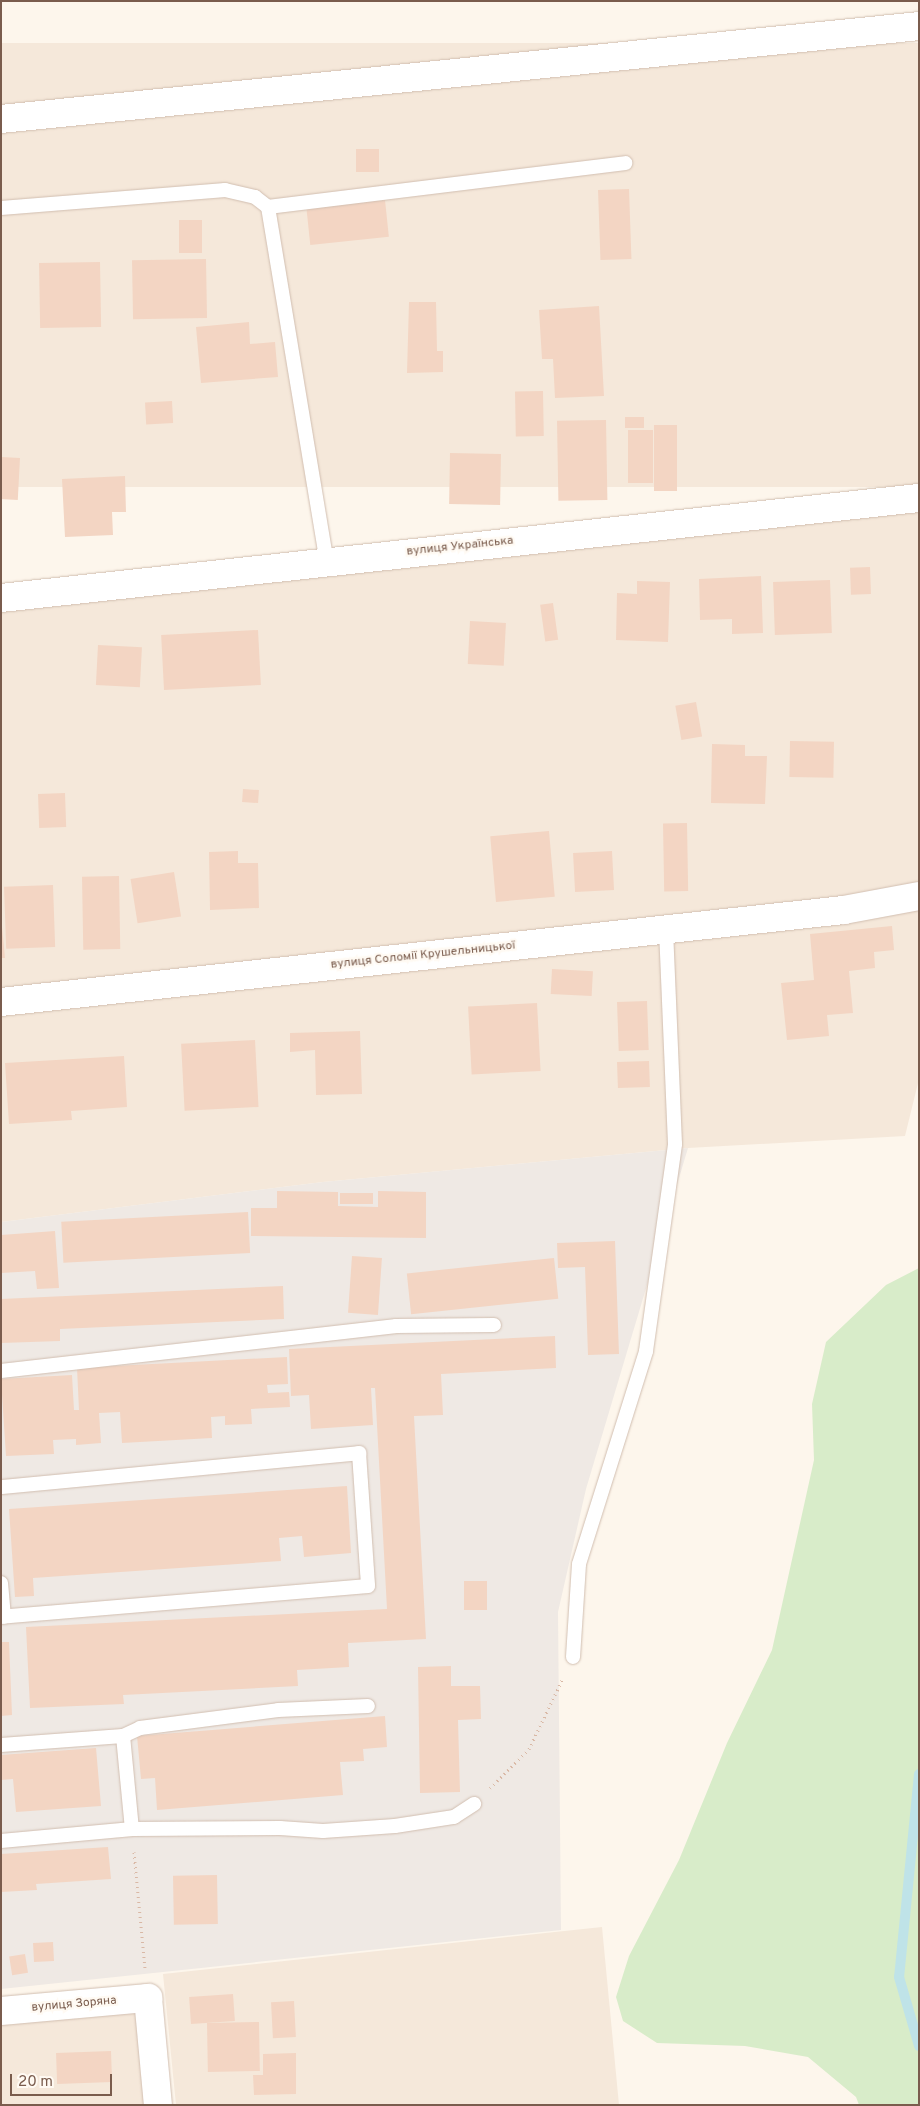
<!DOCTYPE html>
<meta charset="utf-8">
<style>
body{margin:0}
#map{position:relative;width:920px;height:2106px;overflow:hidden;background:#fdf6ec;font-family:Overpass,sans-serif}
div>[style]{position:absolute}
.residential>*{inset:0;background:#f5e8da;transform-origin:0 0}
.industrial>*{inset:0;background:#efe9e4}
.green>*{inset:0;background:#d8ecc9}
.stream>*{height:10px;margin:-5px;padding:0 5px;transform-origin:5px;border-radius:5px;background:#bfe3e8}
.building>*{inset:0;background:#f3d5c3;transform-origin:0 0}
.path>*{height:3px;margin-top:-1.5px;transform-origin:0;background:repeating-linear-gradient(90deg,#d9b8a5 0 1px,transparent 0 5px)}
.roads{filter:drop-shadow(0 0 1px #d1beb0) drop-shadow(0 0 1px #d1beb0)}
.lane>*{height:14px;margin:-7px;padding:0 7px;transform-origin:7px;border-radius:7px;background:#fff}
.street>*{height:28px;margin:-14px;padding:0 14px;transform-origin:14px;border-radius:14px;background:#fff}
.secondary>*{height:28px;margin:-14px;padding:0 14px;transform-origin:14px;border-radius:14px;background:#fff}
span{translate:-50% -50%;white-space:nowrap;text-align:center;line-height:1.15;-webkit-text-stroke:4.5px #fffaf3;paint-order:stroke}
.street-label{font-size:12px;color:#7a5c4d}
.frame{position:absolute;inset:0;border:2px solid #7a5c4d;pointer-events:none}
.scale{position:absolute;left:10px;top:2074px;width:102px;height:22px;box-sizing:border-box;border:2px solid #7a5c4d;border-top:0;padding-left:6px;font-size:15px;line-height:18px;white-space:nowrap;color:#7a5c4d;-webkit-text-stroke:4px #fffaf3;paint-order:stroke}
</style>
<div id="map">
<div class="residential">
<i style="left:919px;top:43px;width:444px;height:923px;rotate:90deg"></i>
<i style="clip-path:polygon(919px 509px,919px 882px,842px 896px,1px 988px,1px 610px)"></i>
<i style="clip-path:polygon(919px 907px,919px 1079px,905px 1136px,688px 1148px,323px 1182px,1px 1222px,1px 1008px)"></i>
<i style="clip-path:polygon(602px 1927px,619px 2105px,176px 2105px,163px 1974px)"></i>
<i style="clip-path:polygon(137px 2009px,147px 2105px,1px 2105px,1px 2020px)"></i>
</div>
<div class="industrial">
<i style="clip-path:polygon(688px 1148px,586px 1489px,558px 1612px,561px 1930px,1px 1989px,1px 1222px,323px 1182px)"></i>
</div>
<div class="green">
<i style="clip-path:polygon(919px 1268px,919px 2105px,859px 2105px,856px 2097px,808px 2057px,745px 2046px,657px 2043px,623px 2021px,616px 1997px,629px 1956px,679px 1860px,727px 1743px,772px 1650px,814px 1460px,812px 1404px,826px 1342px,886px 1285px)"></i>
</div>
<div class="stream">
<i style="left:919px;top:1774px;width:204px;rotate:95.6deg"></i>
<i style="left:899px;top:1977px;width:72px;rotate:73.8deg"></i>
</div>
<div class="building">
<i style="left:356px;top:149px;width:23px;height:23px"></i>
<i style="left:629px;top:189px;width:70px;height:31px;rotate:88deg"></i>
<i style="left:385px;top:200px;width:37px;height:79px;rotate:84deg"></i>
<i style="left:179px;top:220px;width:23px;height:33px"></i>
<i style="left:206px;top:259px;width:59px;height:74px;rotate:89deg"></i>
<i style="left:100px;top:262px;width:65px;height:61px;rotate:89deg"></i>
<i style="clip-path:polygon(409px 302px,436px 302px,437px 351px,443px 351px,443px 372px,407px 373px)"></i>
<i style="clip-path:polygon(599px 306px,604px 396px,555px 398px,553px 359px,542px 359px,539px 310px)"></i>
<i style="clip-path:polygon(249px 322px,250px 344px,275px 342px,278px 377px,201px 383px,196px 327px)"></i>
<i style="left:543px;top:391px;width:45px;height:28px;rotate:89deg"></i>
<i style="left:172px;top:401px;width:22px;height:27px;rotate:87deg"></i>
<i style="left:625px;top:417px;width:19px;height:11px"></i>
<i style="left:606px;top:420px;width:80px;height:49px;rotate:89deg"></i>
<i style="left:654px;top:425px;width:23px;height:66px"></i>
<i style="left:628px;top:430px;width:25px;height:53px"></i>
<i style="left:450px;top:453px;width:51px;height:51px;rotate:1deg"></i>
<i style="left:1px;top:457px;width:19px;height:42px;rotate:3deg"></i>
<i style="clip-path:polygon(125px 476px,126px 512px,112px 512px,113px 535px,65px 537px,62px 479px)"></i>
<i style="left:870px;top:567px;width:27px;height:20px;rotate:88deg"></i>
<i style="clip-path:polygon(761px 576px,763px 633px,732px 634px,732px 619px,700px 620px,699px 579px)"></i>
<i style="left:830px;top:580px;width:53px;height:57px;rotate:88deg"></i>
<i style="clip-path:polygon(637px 581px,670px 582px,668px 642px,616px 640px,617px 593px,637px 594px)"></i>
<i style="left:553px;top:603px;width:37px;height:13px;rotate:82deg"></i>
<i style="left:470px;top:621px;width:36px;height:43px;rotate:3deg"></i>
<i style="left:258px;top:630px;width:55px;height:97px;rotate:87deg"></i>
<i style="left:98px;top:645px;width:44px;height:40px;rotate:3deg"></i>
<i style="left:696px;top:702px;width:35px;height:21px;rotate:80deg"></i>
<i style="left:790px;top:741px;width:44px;height:36px;rotate:1deg"></i>
<i style="clip-path:polygon(712px 744px,745px 745px,745px 756px,767px 756px,765px 804px,711px 803px)"></i>
<i style="left:243px;top:789px;width:16px;height:13px;rotate:4deg"></i>
<i style="left:65px;top:793px;width:34px;height:27px;rotate:88deg"></i>
<i style="left:687px;top:823px;width:68px;height:24px;rotate:89deg"></i>
<i style="left:549px;top:831px;width:66px;height:59px;rotate:85deg"></i>
<i style="clip-path:polygon(238px 851px,238px 863px,258px 863px,259px 908px,210px 910px,209px 852px)"></i>
<i style="left:612px;top:851px;width:39px;height:39px;rotate:87deg"></i>
<i style="left:174px;top:872px;width:45px;height:44px;rotate:81deg"></i>
<i style="left:119px;top:876px;width:73px;height:37px;rotate:89deg"></i>
<i style="left:53px;top:885px;width:62px;height:49px;rotate:88deg"></i>
<i style="clip-path:polygon(1px 916px,5px 958px,1px 958px)"></i>
<i style="clip-path:polygon(892px 926px,894px 950px,874px 952px,875px 968px,849px 971px,853px 1013px,827px 1015px,829px 1036px,787px 1040px,781px 983px,814px 980px,810px 934px)"></i>
<i style="left:552px;top:969px;width:41px;height:25px;rotate:3deg"></i>
<i style="left:647px;top:1001px;width:49px;height:30px;rotate:88deg"></i>
<i style="left:537px;top:1003px;width:68px;height:69px;rotate:87deg"></i>
<i style="clip-path:polygon(360px 1031px,362px 1094px,316px 1095px,315px 1050px,290px 1052px,290px 1033px)"></i>
<i style="left:255px;top:1040px;width:67px;height:74px;rotate:87deg"></i>
<i style="clip-path:polygon(124px 1056px,127px 1107px,71px 1111px,72px 1120px,9px 1124px,5px 1063px)"></i>
<i style="left:649px;top:1061px;width:26px;height:32px;rotate:88deg"></i>
<i style="clip-path:polygon(277px 1191px,338px 1192px,338px 1206px,378px 1207px,378px 1191px,426px 1192px,426px 1238px,251px 1236px,251px 1208px,277px 1208px)"></i>
<i style="left:373px;top:1193px;width:11px;height:33px;rotate:90deg"></i>
<i style="left:248px;top:1212px;width:41px;height:187px;rotate:87deg"></i>
<i style="clip-path:polygon(55px 1231px,59px 1288px,37px 1289px,35px 1271px,1px 1273px,1px 1235px)"></i>
<i style="clip-path:polygon(615px 1241px,619px 1354px,588px 1355px,585px 1267px,558px 1268px,557px 1243px)"></i>
<i style="left:352px;top:1256px;width:30px;height:57px;rotate:4deg"></i>
<i style="left:554px;top:1258px;width:41px;height:148px;rotate:84deg"></i>
<i style="clip-path:polygon(283px 1286px,284px 1319px,60px 1329px,60px 1341px,1px 1343px,1px 1299px)"></i>
<i style="clip-path:polygon(555px 1336px,556px 1368px,441px 1374px,443px 1415px,414px 1416px,426px 1639px,348px 1643px,349px 1667px,297px 1670px,298px 1686px,123px 1695px,124px 1704px,30px 1708px,26px 1627px,387px 1609px,375px 1388px,371px 1388px,373px 1425px,311px 1429px,309px 1395px,291px 1396px,289px 1349px)"></i>
<i style="clip-path:polygon(287px 1357px,288px 1384px,267px 1385px,268px 1393px,289px 1392px,290px 1407px,251px 1409px,252px 1424px,225px 1425px,225px 1416px,211px 1417px,212px 1438px,122px 1443px,120px 1412px,99px 1413px,101px 1443px,76px 1445px,76px 1439px,53px 1440px,54px 1454px,6px 1456px,1px 1379px,72px 1375px,74px 1410px,79px 1410px,77px 1368px)"></i>
<i style="clip-path:polygon(347px 1486px,351px 1553px,304px 1557px,302px 1536px,279px 1538px,281px 1561px,33px 1578px,34px 1596px,15px 1597px,9px 1509px)"></i>
<i style="left:487px;top:1581px;width:29px;height:23px;rotate:90deg"></i>
<i style="clip-path:polygon(1px 1642px,9px 1642px,12px 1715px,1px 1716px)"></i>
<i style="clip-path:polygon(451px 1666px,451px 1686px,480px 1686px,481px 1719px,458px 1720px,460px 1792px,420px 1793px,418px 1667px)"></i>
<i style="clip-path:polygon(385px 1716px,387px 1747px,363px 1749px,364px 1761px,340px 1762px,343px 1795px,157px 1810px,155px 1778px,141px 1779px,137px 1736px)"></i>
<i style="clip-path:polygon(96px 1748px,101px 1806px,16px 1812px,13px 1779px,1px 1780px,1px 1755px)"></i>
<i style="clip-path:polygon(108px 1847px,111px 1879px,36px 1884px,37px 1890px,1px 1892px,1px 1854px)"></i>
<i style="left:217px;top:1875px;width:49px;height:44px;rotate:89deg"></i>
<i style="left:53px;top:1942px;width:19px;height:20px;rotate:87deg"></i>
<i style="left:25px;top:1954px;width:19px;height:16px;rotate:81deg"></i>
<i style="left:233px;top:1994px;width:27px;height:44px;rotate:86deg"></i>
<i style="left:294px;top:2001px;width:36px;height:23px;rotate:87deg"></i>
<i style="left:259px;top:2022px;width:49px;height:52px;rotate:89deg"></i>
<i style="left:111px;top:2051px;width:31px;height:55px;rotate:88deg"></i>
<i style="clip-path:polygon(296px 2053px,296px 2094px,254px 2095px,253px 2075px,263px 2075px,263px 2054px)"></i>
</div>
<div class="path">
<i style="left:490px;top:1788px;width:55px;rotate:-45deg"></i>
<i style="left:529px;top:1749px;width:79px;rotate:-64.4deg"></i>
<i style="left:134px;top:1852px;width:117px;rotate:84.6deg"></i>
</div>
<div class="roads">
<div class="lane">
<i style="left:268px;top:207px;width:360px;rotate:-7deg"></i>
<i style="left:1px;top:208px;width:225px;rotate:-4.6deg"></i>
<i style="left:225px;top:190px;width:31px;rotate:13deg"></i>
<i style="left:255px;top:197px;width:16px;rotate:38deg"></i>
<i style="left:268px;top:207px;width:360px;rotate:80.6deg"></i>
<i style="left:1px;top:1371px;width:398px;rotate:-6.5deg"></i>
<i style="left:396px;top:1326px;width:98px;rotate:-0.6deg"></i>
<i style="left:1px;top:1487px;width:360px;rotate:-5.4deg"></i>
<i style="left:359px;top:1453px;width:133px;rotate:86.1deg"></i>
<i style="left:368px;top:1586px;width:368px;rotate:175.2deg"></i>
<i style="left:1px;top:1583px;width:34px;rotate:85deg"></i>
<i style="left:573px;top:1657px;width:93px;rotate:-86.3deg"></i>
<i style="left:579px;top:1564px;width:223px;rotate:-72.5deg"></i>
<i style="left:646px;top:1351px;width:209px;rotate:-82deg"></i>
<i style="left:675px;top:1144px;width:215px;rotate:-92.4deg"></i>
<i style="left:123px;top:1736px;width:93px;rotate:84.5deg"></i>
<i style="left:1px;top:1745px;width:122px;rotate:-4.2deg"></i>
<i style="left:123px;top:1736px;width:19px;rotate:-25deg"></i>
<i style="left:140px;top:1728px;width:139px;rotate:-7.4deg"></i>
<i style="left:278px;top:1710px;width:90px;rotate:-2.5deg"></i>
<i style="left:1px;top:1841px;width:132px;rotate:-5.2deg"></i>
<i style="left:132px;top:1829px;width:148px;rotate:-0.4deg"></i>
<i style="left:280px;top:1828px;width:43px;rotate:4deg"></i>
<i style="left:323px;top:1831px;width:72px;rotate:-4deg"></i>
<i style="left:395px;top:1826px;width:60px;rotate:-8.7deg"></i>
<i style="left:454px;top:1817px;width:24px;rotate:-33deg"></i>
</div>
<div class="street">
<i style="left:1px;top:598px;width:923px;rotate:-6.22deg"></i>
<i style="left:1px;top:1002px;width:848px;rotate:-6.23deg"></i>
<i style="left:844px;top:910px;width:76px;rotate:-10.6deg"></i>
<i style="left:1px;top:2011px;width:148px;rotate:-5.1deg"></i>
<i style="left:148px;top:1998px;width:107px;rotate:84.7deg"></i>
</div>
<div class="secondary">
<i style="left:1px;top:119px;width:923px;rotate:-5.78deg"></i>
</div>
</div>
<div class="street-label">
<span style="left:460px;top:547px;rotate:-6deg">вулиця Українська</span>
<span style="left:423px;top:956px;rotate:-6deg">вулиця Соломії Крушельницької</span>
<span style="left:74px;top:2005px;rotate:-5deg">вулиця Зоряна</span>
</div>
<div class="frame"></div>
<div class="scale">20 m</div>
</div>
